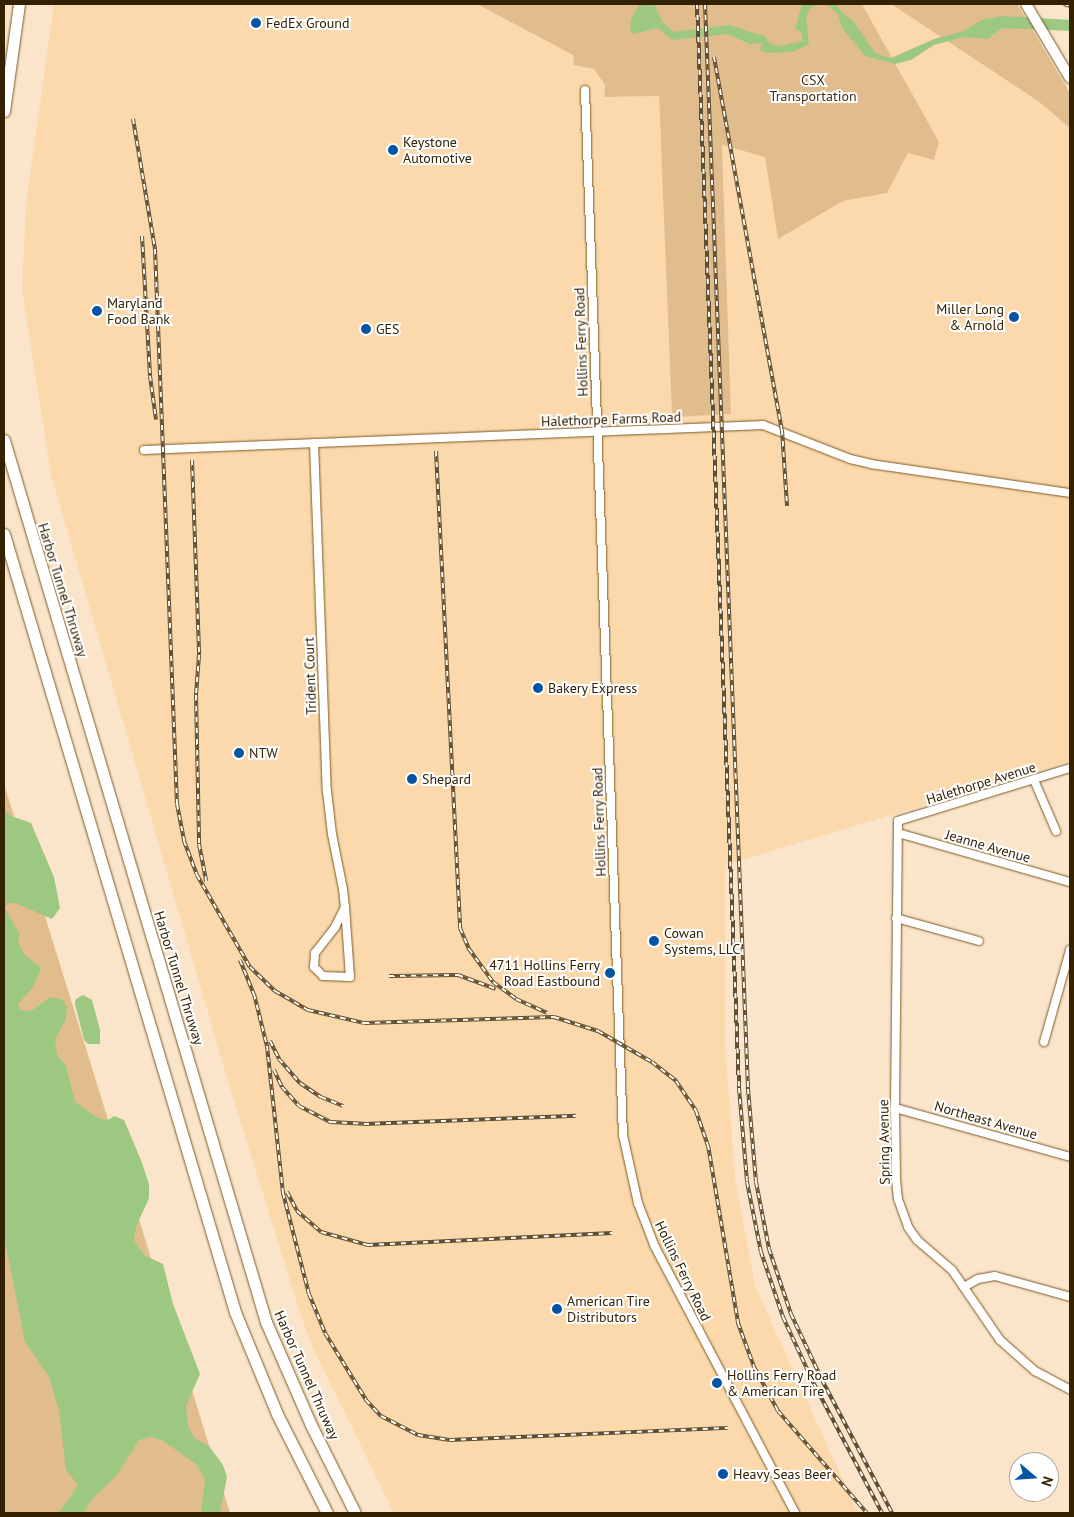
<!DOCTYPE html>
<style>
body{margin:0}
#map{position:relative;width:1074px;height:1517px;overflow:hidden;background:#fae5ca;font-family:"PT Sans",sans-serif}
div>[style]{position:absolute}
.built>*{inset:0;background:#fbd9ac}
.green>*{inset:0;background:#e1bd8e}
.water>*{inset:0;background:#9cc882}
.stream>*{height:2px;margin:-1px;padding:0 1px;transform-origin:1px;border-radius:1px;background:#9cc882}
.roads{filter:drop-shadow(0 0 1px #7d5922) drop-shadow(0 0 1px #7d5922)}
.minor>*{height:8px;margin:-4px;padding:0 4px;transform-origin:4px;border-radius:4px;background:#fff}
.major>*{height:10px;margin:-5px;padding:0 5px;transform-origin:5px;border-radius:5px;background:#fff}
.highway>*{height:11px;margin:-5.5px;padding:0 5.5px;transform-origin:5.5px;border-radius:5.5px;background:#fff}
.rail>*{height:4px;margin-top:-2px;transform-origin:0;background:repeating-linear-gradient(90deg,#fff 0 5.5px,#624f31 0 11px);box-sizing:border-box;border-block:1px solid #624f31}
.dots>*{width:14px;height:14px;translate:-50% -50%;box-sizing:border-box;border:2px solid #fff;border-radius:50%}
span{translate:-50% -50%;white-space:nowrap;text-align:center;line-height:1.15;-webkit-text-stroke:4px #fff;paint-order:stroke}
.poi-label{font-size:14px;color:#342102}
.left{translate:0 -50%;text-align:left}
.right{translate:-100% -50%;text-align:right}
.park-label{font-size:14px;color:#453011}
.street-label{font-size:14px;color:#342102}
.frame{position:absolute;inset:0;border:5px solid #342102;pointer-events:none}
.north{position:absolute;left:1009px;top:1452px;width:50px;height:50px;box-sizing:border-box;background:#fff;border:1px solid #aea69a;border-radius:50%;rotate:108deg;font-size:14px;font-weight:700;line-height:20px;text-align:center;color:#342102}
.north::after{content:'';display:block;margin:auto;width:18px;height:22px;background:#0355a3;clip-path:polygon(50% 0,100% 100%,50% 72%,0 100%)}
</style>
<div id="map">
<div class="built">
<i style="clip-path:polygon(54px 4px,477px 4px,573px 55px,574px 65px,594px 69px,605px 85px,604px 97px,659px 96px,672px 416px,731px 413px,722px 145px,765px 157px,778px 239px,843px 201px,887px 193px,908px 153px,934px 160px,939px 142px,862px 4px,891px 4px,1038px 101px,1070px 128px,1070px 761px,725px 865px,725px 1044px,735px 1177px,755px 1286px,858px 1513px,394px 1513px,313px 1348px,300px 1313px,225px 1071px,51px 475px,22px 290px,26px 203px)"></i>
</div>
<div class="green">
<i style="clip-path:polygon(477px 4px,862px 4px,939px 142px,934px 160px,908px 153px,887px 193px,843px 201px,778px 239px,765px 157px,722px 145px,731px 414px,672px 417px,659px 96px,604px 97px,605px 85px,594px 69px,574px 65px,573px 55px)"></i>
<i style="clip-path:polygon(891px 4px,1017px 4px,1070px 93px,1070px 128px,1038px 101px)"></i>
<i style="clip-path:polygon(4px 784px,230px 1513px,4px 1513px)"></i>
</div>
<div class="water">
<i style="clip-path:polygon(640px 4px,654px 4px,662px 21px,674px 32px,729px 25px,764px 36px,770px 43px,780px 46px,803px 41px,801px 32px,795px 29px,802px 4px,820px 4px,810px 8px,806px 17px,809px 44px,792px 52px,767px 53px,760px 50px,762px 43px,750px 44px,727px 34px,672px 40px,658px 28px,633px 34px,630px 30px,631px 19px)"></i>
<i style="clip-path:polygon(820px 4px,841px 4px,833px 5px,853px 21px,876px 54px,891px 58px,934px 39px,964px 31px,981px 20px,1002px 16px,1070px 20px,1070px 31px,1002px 28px,988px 39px,964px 37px,934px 45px,911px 60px,895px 64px,865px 56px,842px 28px,838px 14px,827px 5px)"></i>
<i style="clip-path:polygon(4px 809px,11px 816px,31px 823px,54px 877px,60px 908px,52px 919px,15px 903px,7px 903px,5px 908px,20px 935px,18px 942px,24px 954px,41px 968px,33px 987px,18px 1004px,20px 1010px,31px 1011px,50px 997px,63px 1000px,67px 1007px,66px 1019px,55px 1040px,57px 1055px,66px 1065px,75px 1102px,98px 1118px,108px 1120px,114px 1116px,124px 1120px,141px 1160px,149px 1184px,149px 1198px,136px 1227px,134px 1240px,144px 1255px,163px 1264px,173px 1304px,200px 1374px,186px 1406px,188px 1425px,194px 1438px,209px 1446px,223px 1465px,227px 1477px,220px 1513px,201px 1513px,205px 1479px,197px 1465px,162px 1440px,150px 1437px,139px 1440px,117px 1475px,93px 1498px,83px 1513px,59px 1513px,78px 1485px,66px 1470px,59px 1410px,49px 1377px,25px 1342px,4px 1236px)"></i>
<i style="clip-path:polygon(83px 995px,92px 1000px,100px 1030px,100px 1044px,88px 1044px,84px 1040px,75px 1004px,76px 999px)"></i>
</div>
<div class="stream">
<i style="left:835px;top:4px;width:15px;rotate:62deg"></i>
</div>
<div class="roads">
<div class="minor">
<i style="left:585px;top:90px;width:1046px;rotate:87.92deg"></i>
<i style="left:623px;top:1135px;width:70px;rotate:77.6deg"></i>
<i style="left:638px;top:1203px;width:47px;rotate:68.9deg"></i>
<i style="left:655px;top:1247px;width:301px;rotate:62.2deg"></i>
<i style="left:314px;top:443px;width:348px;rotate:87.9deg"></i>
<i style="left:327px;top:791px;width:43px;rotate:83.4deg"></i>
<i style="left:332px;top:834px;width:56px;rotate:78.7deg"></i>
<i style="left:343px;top:889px;width:18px;rotate:84deg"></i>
<i style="left:345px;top:907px;width:70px;rotate:85.9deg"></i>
<i style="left:350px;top:977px;width:27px;rotate:-178deg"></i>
<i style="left:323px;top:976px;width:13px;rotate:-135deg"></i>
<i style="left:314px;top:967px;width:14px;rotate:-86deg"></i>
<i style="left:315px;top:953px;width:33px;rotate:-52deg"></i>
<i style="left:335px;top:927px;width:22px;rotate:-63deg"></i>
<i style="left:144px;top:450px;width:620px;rotate:-2.31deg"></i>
<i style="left:763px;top:425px;width:93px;rotate:21.3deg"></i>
<i style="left:850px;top:459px;width:22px;rotate:13deg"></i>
<i style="left:871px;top:464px;width:201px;rotate:8.3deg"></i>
<i style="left:1070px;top:768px;width:180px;rotate:162.9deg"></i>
<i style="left:898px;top:821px;width:287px;rotate:90.6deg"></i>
<i style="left:895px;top:1108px;width:72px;rotate:89.2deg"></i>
<i style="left:896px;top:1180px;width:19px;rotate:84deg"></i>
<i style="left:898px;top:1199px;width:30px;rotate:70deg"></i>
<i style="left:908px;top:1227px;width:16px;rotate:55deg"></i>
<i style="left:917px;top:1240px;width:46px;rotate:40.6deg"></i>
<i style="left:952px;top:1270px;width:85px;rotate:55.6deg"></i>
<i style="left:1000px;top:1340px;width:47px;rotate:41.5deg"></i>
<i style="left:1035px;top:1371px;width:40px;rotate:28deg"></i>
<i style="left:1034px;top:780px;width:56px;rotate:66.7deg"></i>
<i style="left:898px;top:833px;width:179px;rotate:15.9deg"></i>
<i style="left:896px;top:918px;width:86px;rotate:15.5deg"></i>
<i style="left:1044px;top:1042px;width:96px;rotate:-74.2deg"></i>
<i style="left:895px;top:1108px;width:182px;rotate:15.6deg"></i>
<i style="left:964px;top:1287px;width:16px;rotate:-30deg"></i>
<i style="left:978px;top:1279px;width:17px;rotate:-10deg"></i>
<i style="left:995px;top:1276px;width:78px;rotate:15.6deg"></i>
</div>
<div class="major">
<i style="left:1026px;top:4px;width:86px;rotate:59.3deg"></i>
</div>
<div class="highway">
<i style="left:4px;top:111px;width:108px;rotate:-82deg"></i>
<i style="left:4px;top:440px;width:920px;rotate:73.46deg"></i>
<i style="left:266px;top:1322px;width:112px;rotate:66.4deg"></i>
<i style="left:311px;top:1425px;width:98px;rotate:63.4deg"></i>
<i style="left:4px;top:534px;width:812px;rotate:73.46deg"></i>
<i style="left:235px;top:1312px;width:110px;rotate:67.6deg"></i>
<i style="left:277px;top:1414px;width:111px;rotate:63.2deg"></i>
</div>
</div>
<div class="rail">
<i style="left:697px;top:4px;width:1085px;rotate:87.78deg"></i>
<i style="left:739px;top:1088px;width:94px;rotate:85.1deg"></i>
<i style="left:747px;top:1182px;width:71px;rotate:78.7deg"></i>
<i style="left:761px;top:1252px;width:69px;rotate:71.3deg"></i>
<i style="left:783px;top:1317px;width:74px;rotate:65.2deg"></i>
<i style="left:814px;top:1384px;width:146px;rotate:62.2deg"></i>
<i style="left:705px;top:4px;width:1086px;rotate:87.73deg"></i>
<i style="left:748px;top:1089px;width:93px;rotate:85.1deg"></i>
<i style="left:756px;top:1182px;width:68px;rotate:79deg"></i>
<i style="left:769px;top:1249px;width:69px;rotate:71.3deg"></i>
<i style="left:791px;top:1314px;width:73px;rotate:64.8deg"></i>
<i style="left:822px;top:1380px;width:150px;rotate:62.2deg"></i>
<i style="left:1064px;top:4px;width:6px;rotate:18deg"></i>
<i style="left:714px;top:57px;width:379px;rotate:79.7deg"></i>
<i style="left:782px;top:430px;width:76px;rotate:86.2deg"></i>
<i style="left:133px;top:119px;width:132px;rotate:80.4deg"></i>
<i style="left:155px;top:249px;width:555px;rotate:87.73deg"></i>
<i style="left:177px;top:804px;width:38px;rotate:79deg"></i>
<i style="left:184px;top:841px;width:36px;rotate:69deg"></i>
<i style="left:197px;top:875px;width:106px;rotate:60.1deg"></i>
<i style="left:250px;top:967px;width:35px;rotate:44deg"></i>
<i style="left:275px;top:991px;width:38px;rotate:30deg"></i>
<i style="left:308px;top:1010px;width:57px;rotate:13.1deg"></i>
<i style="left:364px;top:1023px;width:190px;rotate:-1.8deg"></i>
<i style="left:554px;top:1017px;width:46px;rotate:17.7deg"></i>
<i style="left:598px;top:1031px;width:62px;rotate:29.9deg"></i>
<i style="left:652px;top:1062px;width:31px;rotate:38deg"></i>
<i style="left:676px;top:1081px;width:36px;rotate:56deg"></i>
<i style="left:696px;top:1111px;width:36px;rotate:71deg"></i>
<i style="left:708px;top:1145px;width:181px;rotate:80.4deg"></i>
<i style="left:738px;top:1323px;width:47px;rotate:70deg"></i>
<i style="left:754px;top:1367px;width:50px;rotate:61.4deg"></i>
<i style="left:778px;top:1411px;width:135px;rotate:48.9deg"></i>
<i style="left:142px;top:236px;width:140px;rotate:86.7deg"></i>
<i style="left:150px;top:376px;width:44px;rotate:82.2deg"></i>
<i style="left:436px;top:451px;width:478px;rotate:87.1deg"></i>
<i style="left:460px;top:928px;width:23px;rotate:67deg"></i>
<i style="left:469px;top:949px;width:41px;rotate:54deg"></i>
<i style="left:493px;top:982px;width:29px;rotate:36deg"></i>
<i style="left:516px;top:999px;width:34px;rotate:24deg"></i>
<i style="left:192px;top:460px;width:195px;rotate:87.9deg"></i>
<i style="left:199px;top:655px;width:40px;rotate:94.3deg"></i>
<i style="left:196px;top:695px;width:149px;rotate:88.8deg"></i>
<i style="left:199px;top:844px;width:38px;rotate:79deg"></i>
<i style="left:240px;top:960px;width:37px;rotate:68deg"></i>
<i style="left:254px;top:994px;width:54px;rotate:76deg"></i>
<i style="left:267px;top:1046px;width:148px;rotate:83.8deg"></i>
<i style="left:283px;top:1193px;width:104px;rotate:75.6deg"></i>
<i style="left:309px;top:1294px;width:42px;rotate:67.7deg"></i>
<i style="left:325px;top:1333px;width:79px;rotate:58.5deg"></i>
<i style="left:366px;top:1400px;width:22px;rotate:47deg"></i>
<i style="left:381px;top:1416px;width:42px;rotate:27.2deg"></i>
<i style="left:418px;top:1435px;width:32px;rotate:9deg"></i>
<i style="left:450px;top:1440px;width:278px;rotate:-2.5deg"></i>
<i style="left:389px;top:976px;width:69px;rotate:-0.8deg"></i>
<i style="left:458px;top:975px;width:40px;rotate:20.2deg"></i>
<i style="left:270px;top:1041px;width:20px;rotate:63deg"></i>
<i style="left:279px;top:1059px;width:32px;rotate:49deg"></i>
<i style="left:300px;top:1083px;width:25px;rotate:34deg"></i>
<i style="left:321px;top:1097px;width:24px;rotate:22deg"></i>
<i style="left:274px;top:1070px;width:19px;rotate:65deg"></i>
<i style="left:282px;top:1087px;width:25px;rotate:48deg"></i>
<i style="left:299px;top:1106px;width:36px;rotate:27deg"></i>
<i style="left:331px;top:1122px;width:33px;rotate:3deg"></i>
<i style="left:364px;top:1124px;width:212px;rotate:-2.2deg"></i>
<i style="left:287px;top:1192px;width:21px;rotate:62deg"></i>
<i style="left:297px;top:1211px;width:32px;rotate:41deg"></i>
<i style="left:321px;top:1232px;width:49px;rotate:15.5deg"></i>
<i style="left:368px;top:1245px;width:244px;rotate:-2.8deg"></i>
</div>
<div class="dots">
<i style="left:256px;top:23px;background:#0355a3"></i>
<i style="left:393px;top:150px;background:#0355a3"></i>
<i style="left:97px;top:311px;background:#0355a3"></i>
<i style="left:1014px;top:317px;background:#0355a3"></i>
<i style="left:366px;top:329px;background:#0355a3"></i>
<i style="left:538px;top:688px;background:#0355a3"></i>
<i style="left:239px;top:753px;background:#0355a3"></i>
<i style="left:412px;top:779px;background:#0355a3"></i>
<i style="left:654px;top:941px;background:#0355a3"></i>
<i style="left:610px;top:973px;background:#0355a3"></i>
<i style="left:557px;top:1309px;background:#0355a3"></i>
<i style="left:717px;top:1383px;background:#0355a3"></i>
<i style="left:723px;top:1474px;background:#0355a3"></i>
</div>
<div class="poi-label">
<span class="left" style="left:266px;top:23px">FedEx Ground</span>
<span class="left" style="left:403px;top:150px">Keystone<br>Automotive</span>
<span class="left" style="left:107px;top:311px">Maryland<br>Food Bank</span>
<span class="right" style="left:1004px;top:317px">Miller Long<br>&amp; Arnold</span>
<span class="left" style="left:376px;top:329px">GES</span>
<span class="left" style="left:548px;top:688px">Bakery Express</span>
<span class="left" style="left:249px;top:753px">NTW</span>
<span class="left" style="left:422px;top:779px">Shepard</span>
<span class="left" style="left:664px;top:941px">Cowan<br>Systems, LLC</span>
<span class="right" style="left:600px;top:973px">4711 Hollins Ferry<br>Road Eastbound</span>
<span class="left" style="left:567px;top:1309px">American Tire<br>Distributors</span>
<span class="left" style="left:727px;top:1383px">Hollins Ferry Road<br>&amp; American Tire</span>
<span class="left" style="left:733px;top:1474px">Heavy Seas Beer</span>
</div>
<div class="park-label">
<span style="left:813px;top:88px">CSX<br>Transportation</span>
</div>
<div class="street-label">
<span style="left:581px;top:342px;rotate:-92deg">Hollins Ferry Road</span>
<span style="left:611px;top:419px;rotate:-2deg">Halethorpe Farms Road</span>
<span style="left:63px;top:590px;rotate:73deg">Harbor Tunnel Thruway</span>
<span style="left:310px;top:676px;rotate:-92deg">Trident Court</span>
<span style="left:981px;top:783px;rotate:-17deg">Halethorpe Avenue</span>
<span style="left:599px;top:822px;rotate:-92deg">Hollins Ferry Road</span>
<span style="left:988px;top:846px;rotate:16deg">Jeanne Avenue</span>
<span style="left:179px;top:978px;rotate:73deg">Harbor Tunnel Thruway</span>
<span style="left:986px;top:1120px;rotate:16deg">Northeast Avenue</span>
<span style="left:884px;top:1142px;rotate:-91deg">Spring Avenue</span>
<span style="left:683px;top:1271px;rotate:64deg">Hollins Ferry Road</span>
<span style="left:307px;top:1375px;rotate:66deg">Harbor Tunnel Thruway</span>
</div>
<div class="frame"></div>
<div class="north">N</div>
</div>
